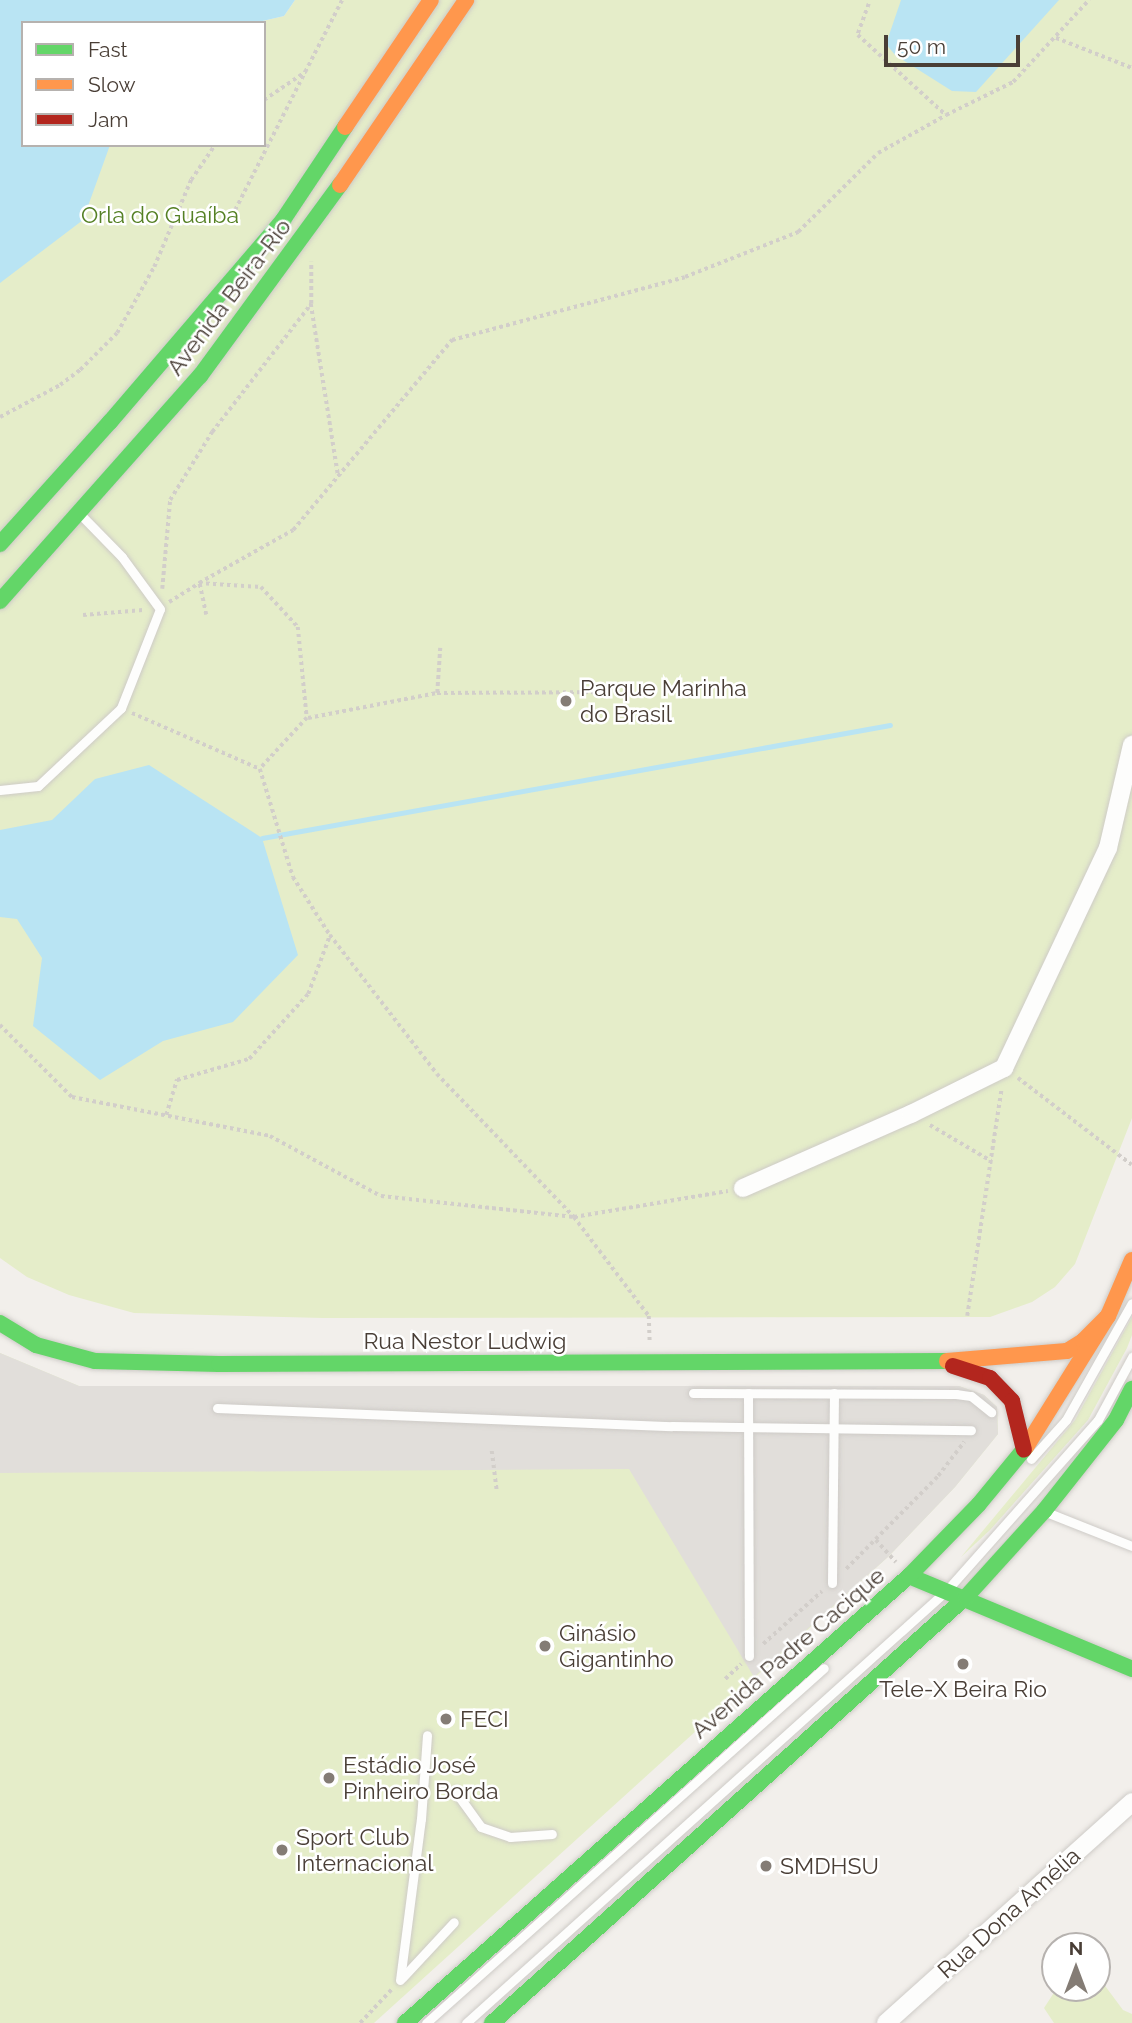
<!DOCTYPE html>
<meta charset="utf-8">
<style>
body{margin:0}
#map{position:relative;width:1132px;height:2023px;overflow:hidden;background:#f2efeb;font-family:Raleway,sans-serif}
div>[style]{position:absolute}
.green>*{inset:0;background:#e5edc9}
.parking>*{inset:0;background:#e1deda}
.water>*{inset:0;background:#b9e4f3}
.stream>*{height:5px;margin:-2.5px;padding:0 2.5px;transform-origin:2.5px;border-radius:2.5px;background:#b9e4f3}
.path>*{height:3.5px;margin-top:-1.75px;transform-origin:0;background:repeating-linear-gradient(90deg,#d2ceca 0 3.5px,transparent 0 7px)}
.roads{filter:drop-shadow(0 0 2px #cecbc7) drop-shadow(0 0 2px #cecbc7)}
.lane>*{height:9px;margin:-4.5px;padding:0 4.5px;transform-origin:4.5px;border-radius:4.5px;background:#fdfdfc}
.street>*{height:18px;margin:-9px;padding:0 9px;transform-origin:9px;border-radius:9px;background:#fdfdfc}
.fast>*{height:16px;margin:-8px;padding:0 8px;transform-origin:8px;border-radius:8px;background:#63d668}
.slow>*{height:16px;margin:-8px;padding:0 8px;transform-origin:8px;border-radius:8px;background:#ff974d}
.jam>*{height:16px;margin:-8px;padding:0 8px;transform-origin:8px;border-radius:8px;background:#b3261e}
.dots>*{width:19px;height:19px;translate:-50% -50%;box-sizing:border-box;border:4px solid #fff;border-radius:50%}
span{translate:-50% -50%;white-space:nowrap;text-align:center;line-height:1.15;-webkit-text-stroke:5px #fff;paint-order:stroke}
.park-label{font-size:23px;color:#558024}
.street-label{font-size:23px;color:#493e36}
.poi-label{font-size:23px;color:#493e36}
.left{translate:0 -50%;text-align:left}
.legend{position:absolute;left:21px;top:21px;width:245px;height:126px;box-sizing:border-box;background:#fff;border:2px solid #b6b2af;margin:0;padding:9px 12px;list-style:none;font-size:21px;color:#493e36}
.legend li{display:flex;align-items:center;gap:14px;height:35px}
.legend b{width:35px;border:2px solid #b6b2af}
.north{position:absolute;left:1041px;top:1932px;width:70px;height:70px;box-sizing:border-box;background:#fff;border:2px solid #b6b2af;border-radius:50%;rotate:0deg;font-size:19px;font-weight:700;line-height:28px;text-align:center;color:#493e36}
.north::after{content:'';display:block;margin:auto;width:24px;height:32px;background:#847c75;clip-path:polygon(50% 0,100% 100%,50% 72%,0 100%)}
.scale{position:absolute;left:884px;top:35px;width:136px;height:32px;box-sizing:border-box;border:4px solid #493e36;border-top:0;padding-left:9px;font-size:21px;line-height:24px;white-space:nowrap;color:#493e36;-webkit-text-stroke:5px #fff;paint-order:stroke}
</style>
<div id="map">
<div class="green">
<i style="clip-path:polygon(295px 0,1132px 0,1132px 1118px,1075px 1264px,1055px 1287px,1032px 1302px,990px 1317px,323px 1318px,134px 1313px,69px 1295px,27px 1277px,0 1258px,0 202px,53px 145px,264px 145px,264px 23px,254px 23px,284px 16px)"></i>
<i style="clip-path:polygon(1132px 1317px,1132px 1335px,1127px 1348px,1088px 1420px,990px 1530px,961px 1557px,1075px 1420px)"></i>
<i style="clip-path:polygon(0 1353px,79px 1386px,959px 1386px,984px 1395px,997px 1407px,998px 1434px,955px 1487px,889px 1556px,374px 2023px,0 2023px)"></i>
<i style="clip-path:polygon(1097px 1975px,1123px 2010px,1132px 2014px,1132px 2023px,1054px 2023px,1044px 2008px,1057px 1988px,1097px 1988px)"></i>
</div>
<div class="parking">
<i style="clip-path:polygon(0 1353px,79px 1386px,959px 1386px,984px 1395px,997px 1407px,998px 1434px,955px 1487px,889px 1556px,754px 1677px,629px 1469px,0 1473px)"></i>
</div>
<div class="water">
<i style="clip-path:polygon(0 0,295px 0,284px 16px,254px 23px,23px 23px,23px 145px,110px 145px,83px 220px,0 283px)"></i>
<i style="clip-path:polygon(901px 0,1059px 0,976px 92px,952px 91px,895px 55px,886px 44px)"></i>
<i style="clip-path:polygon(149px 765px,262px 838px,298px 955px,233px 1022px,163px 1041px,100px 1080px,33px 1026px,42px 958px,17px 919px,0 917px,0 830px,52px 820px,95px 779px)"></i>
</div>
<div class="stream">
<i style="left:262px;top:838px;width:638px;rotate:-10.2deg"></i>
</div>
<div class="path">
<i style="left:869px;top:4px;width:33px;rotate:110deg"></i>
<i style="left:858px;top:35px;width:119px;rotate:42.3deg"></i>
<i style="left:946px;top:115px;width:75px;rotate:-26.2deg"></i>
<i style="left:1013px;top:82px;width:112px;rotate:-47.2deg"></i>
<i style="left:1056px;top:38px;width:82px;rotate:21.5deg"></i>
<i style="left:264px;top:100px;width:50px;rotate:-34.3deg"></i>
<i style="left:305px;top:72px;width:81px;rotate:-62.8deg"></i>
<i style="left:235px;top:210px;width:155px;rotate:-63.1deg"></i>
<i style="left:311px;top:304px;width:173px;rotate:81deg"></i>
<i style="left:0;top:417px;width:68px;rotate:-28.1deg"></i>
<i style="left:60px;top:385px;width:25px;rotate:-37deg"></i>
<i style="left:80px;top:370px;width:52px;rotate:-45deg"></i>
<i style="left:117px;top:333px;width:76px;rotate:-60.7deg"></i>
<i style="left:154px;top:267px;width:95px;rotate:-67deg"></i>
<i style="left:191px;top:180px;width:42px;rotate:-55.6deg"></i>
<i style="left:162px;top:589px;width:89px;rotate:-84.9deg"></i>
<i style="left:170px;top:500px;width:80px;rotate:-58.3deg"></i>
<i style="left:212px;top:432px;width:162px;rotate:-52.3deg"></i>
<i style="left:311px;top:304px;width:42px;rotate:-90deg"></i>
<i style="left:169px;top:602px;width:36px;rotate:-32deg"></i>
<i style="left:199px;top:583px;width:62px;rotate:3.7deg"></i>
<i style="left:261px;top:587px;width:54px;rotate:47.2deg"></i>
<i style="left:298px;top:627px;width:91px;rotate:84.4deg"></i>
<i style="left:307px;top:718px;width:69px;rotate:132.7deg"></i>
<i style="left:83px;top:615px;width:60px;rotate:-4.8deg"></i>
<i style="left:206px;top:615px;width:33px;rotate:-102deg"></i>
<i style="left:199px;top:583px;width:108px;rotate:-29.4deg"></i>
<i style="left:293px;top:530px;width:248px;rotate:-50.1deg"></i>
<i style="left:452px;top:340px;width:241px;rotate:-15.1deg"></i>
<i style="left:685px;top:277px;width:122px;rotate:-21.7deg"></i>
<i style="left:798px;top:232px;width:112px;rotate:-44.6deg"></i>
<i style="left:878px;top:153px;width:78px;rotate:-29.2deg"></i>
<i style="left:437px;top:693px;width:45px;rotate:-86.2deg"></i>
<i style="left:132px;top:713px;width:140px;rotate:23.6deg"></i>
<i style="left:260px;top:769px;width:113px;rotate:73deg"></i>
<i style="left:293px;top:877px;width:69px;rotate:57.5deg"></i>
<i style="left:330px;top:935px;width:175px;rotate:52.4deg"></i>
<i style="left:437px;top:1074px;width:198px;rotate:46.2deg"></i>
<i style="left:574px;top:1217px;width:124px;rotate:52.9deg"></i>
<i style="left:649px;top:1316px;width:28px;rotate:88deg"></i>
<i style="left:308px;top:718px;width:131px;rotate:-11deg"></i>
<i style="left:437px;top:693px;width:170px;rotate:-0.3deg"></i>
<i style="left:0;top:1025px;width:102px;rotate:45deg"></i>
<i style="left:72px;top:1097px;width:202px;rotate:11.1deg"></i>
<i style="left:270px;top:1136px;width:126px;rotate:28.4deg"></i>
<i style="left:381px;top:1196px;width:194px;rotate:6.2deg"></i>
<i style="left:574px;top:1217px;width:156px;rotate:-9.6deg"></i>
<i style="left:1018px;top:1078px;width:143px;rotate:37.3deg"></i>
<i style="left:166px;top:1115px;width:37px;rotate:-73deg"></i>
<i style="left:177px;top:1080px;width:75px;rotate:-16.3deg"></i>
<i style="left:249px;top:1059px;width:88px;rotate:-47.8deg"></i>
<i style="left:308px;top:994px;width:63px;rotate:-69.6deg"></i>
<i style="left:930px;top:1125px;width:71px;rotate:30.5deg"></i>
<i style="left:967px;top:1316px;width:229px;rotate:-81.4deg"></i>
<i style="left:492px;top:1451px;width:40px;rotate:82.9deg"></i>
<i style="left:876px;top:1540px;width:30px;rotate:48deg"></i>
<i style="left:846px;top:1569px;width:131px;rotate:-45.3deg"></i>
<i style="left:938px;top:1476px;width:43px;rotate:-52.6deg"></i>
<i style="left:763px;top:1644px;width:79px;rotate:-41.9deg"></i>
<i style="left:725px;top:1679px;width:22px;rotate:-43deg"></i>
<i style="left:360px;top:2023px;width:47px;rotate:-46.7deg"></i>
</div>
<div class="roads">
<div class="lane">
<i style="left:0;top:790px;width:38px;rotate:-6deg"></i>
<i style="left:38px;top:786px;width:114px;rotate:-43.2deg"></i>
<i style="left:121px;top:708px;width:106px;rotate:-68.5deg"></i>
<i style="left:160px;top:609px;width:64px;rotate:-126.2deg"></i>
<i style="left:122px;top:557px;width:60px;rotate:-134.3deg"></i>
<i style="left:693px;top:1393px;width:263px;rotate:0.2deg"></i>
<i style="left:956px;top:1394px;width:15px;rotate:8deg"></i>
<i style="left:971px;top:1396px;width:26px;rotate:39deg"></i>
<i style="left:748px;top:1393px;width:263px;rotate:89.8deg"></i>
<i style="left:217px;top:1408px;width:455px;rotate:2.3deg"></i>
<i style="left:672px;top:1426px;width:299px;rotate:0.8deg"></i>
<i style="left:1031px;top:1459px;width:52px;rotate:-48.1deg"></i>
<i style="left:1066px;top:1420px;width:134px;rotate:-60.6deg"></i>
<i style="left:1046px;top:1512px;width:92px;rotate:21.6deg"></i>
<i style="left:832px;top:1583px;width:190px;rotate:-89.4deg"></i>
<i style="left:455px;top:1791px;width:44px;rotate:54.2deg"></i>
<i style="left:481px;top:1827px;width:31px;rotate:19deg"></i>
<i style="left:510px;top:1837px;width:42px;rotate:-4.1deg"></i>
<i style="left:402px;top:1978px;width:76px;rotate:-47.1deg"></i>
<i style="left:400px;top:1980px;width:162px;rotate:-82.6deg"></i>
<i style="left:421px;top:1819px;width:84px;rotate:-85.9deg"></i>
<i style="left:426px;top:2023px;width:533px;rotate:-41.73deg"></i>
<i style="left:466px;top:2023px;width:647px;rotate:-41.99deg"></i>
<i style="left:947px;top:1590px;width:227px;rotate:-48.4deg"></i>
<i style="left:1098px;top:1420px;width:72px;rotate:-61.6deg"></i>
</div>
<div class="street">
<i style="left:743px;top:1188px;width:184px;rotate:-23.8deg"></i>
<i style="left:911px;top:1114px;width:104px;rotate:-26.3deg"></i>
<i style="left:1004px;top:1068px;width:243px;rotate:-64.7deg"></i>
<i style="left:1108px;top:848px;width:106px;rotate:-76.9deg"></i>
<i style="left:886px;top:2023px;width:331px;rotate:-41.9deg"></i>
</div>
<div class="fast">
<i style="left:0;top:544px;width:164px;rotate:-48deg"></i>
<i style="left:110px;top:422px;width:266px;rotate:-49.4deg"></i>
<i style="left:283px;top:220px;width:112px;rotate:-56.3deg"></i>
<i style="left:0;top:601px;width:301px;rotate:-48.4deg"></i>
<i style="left:200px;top:376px;width:237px;rotate:-53.8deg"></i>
<i style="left:0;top:1323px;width:42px;rotate:31.4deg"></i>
<i style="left:36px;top:1345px;width:61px;rotate:15.2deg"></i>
<i style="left:95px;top:1361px;width:124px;rotate:1.4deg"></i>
<i style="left:219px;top:1364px;width:728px;rotate:-0.24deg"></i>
<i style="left:909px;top:1576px;width:242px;rotate:22.6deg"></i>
<i style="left:405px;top:2023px;width:674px;rotate:-41.57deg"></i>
<i style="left:909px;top:1576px;width:100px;rotate:-45.8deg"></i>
<i style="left:979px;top:1504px;width:74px;rotate:-50.5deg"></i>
<i style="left:492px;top:2023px;width:637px;rotate:-41.95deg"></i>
<i style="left:966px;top:1597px;width:116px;rotate:-47.8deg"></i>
<i style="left:1044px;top:1511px;width:116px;rotate:-51.6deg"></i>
<i style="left:1116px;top:1420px;width:35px;rotate:-63deg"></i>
</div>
<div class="slow">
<i style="left:345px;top:127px;width:153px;rotate:-55.9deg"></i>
<i style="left:340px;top:185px;width:224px;rotate:-55.7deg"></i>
<i style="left:947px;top:1361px;width:120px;rotate:-4.8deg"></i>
<i style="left:1067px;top:1351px;width:19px;rotate:-32deg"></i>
<i style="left:1083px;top:1341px;width:35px;rotate:-45deg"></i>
<i style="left:1026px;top:1447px;width:155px;rotate:-58deg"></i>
<i style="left:1108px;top:1316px;width:61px;rotate:-66.8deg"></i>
</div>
<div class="jam">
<i style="left:953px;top:1366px;width:39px;rotate:18deg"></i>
<i style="left:990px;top:1378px;width:32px;rotate:46deg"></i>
<i style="left:1012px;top:1401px;width:50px;rotate:76.2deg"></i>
</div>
</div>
<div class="dots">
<i style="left:566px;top:701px;background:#847c75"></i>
<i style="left:545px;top:1646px;background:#847c75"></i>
<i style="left:963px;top:1664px;background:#847c75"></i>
<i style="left:446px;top:1719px;background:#847c75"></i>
<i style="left:329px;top:1778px;background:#847c75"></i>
<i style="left:282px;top:1850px;background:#847c75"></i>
<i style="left:766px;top:1866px;background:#847c75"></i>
</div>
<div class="park-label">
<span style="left:160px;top:215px">Orla do Guaíba</span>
</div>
<div class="street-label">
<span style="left:229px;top:297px;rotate:-53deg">Avenida Beira-Rio</span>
<span style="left:465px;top:1341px">Rua Nestor Ludwig</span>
<span style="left:788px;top:1653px;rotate:-41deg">Avenida Padre Cacique</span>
<span style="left:1009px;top:1913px;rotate:-42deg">Rua Dona Amélia</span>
</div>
<div class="poi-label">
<span class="left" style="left:580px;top:701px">Parque Marinha<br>do Brasil</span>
<span class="left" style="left:559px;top:1646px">Ginásio<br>Gigantinho</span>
<span style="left:963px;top:1689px">Tele-X Beira Rio</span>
<span class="left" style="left:460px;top:1719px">FECI</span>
<span class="left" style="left:343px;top:1778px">Estádio José<br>Pinheiro Borda</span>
<span class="left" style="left:296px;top:1850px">Sport Club<br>Internacional</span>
<span class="left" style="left:780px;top:1866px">SMDHSU</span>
</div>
<ul class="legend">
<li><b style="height:9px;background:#63d668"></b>Fast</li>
<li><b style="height:9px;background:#ff974d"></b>Slow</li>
<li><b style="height:9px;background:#b3261e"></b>Jam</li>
</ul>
<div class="north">N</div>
<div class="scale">50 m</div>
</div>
